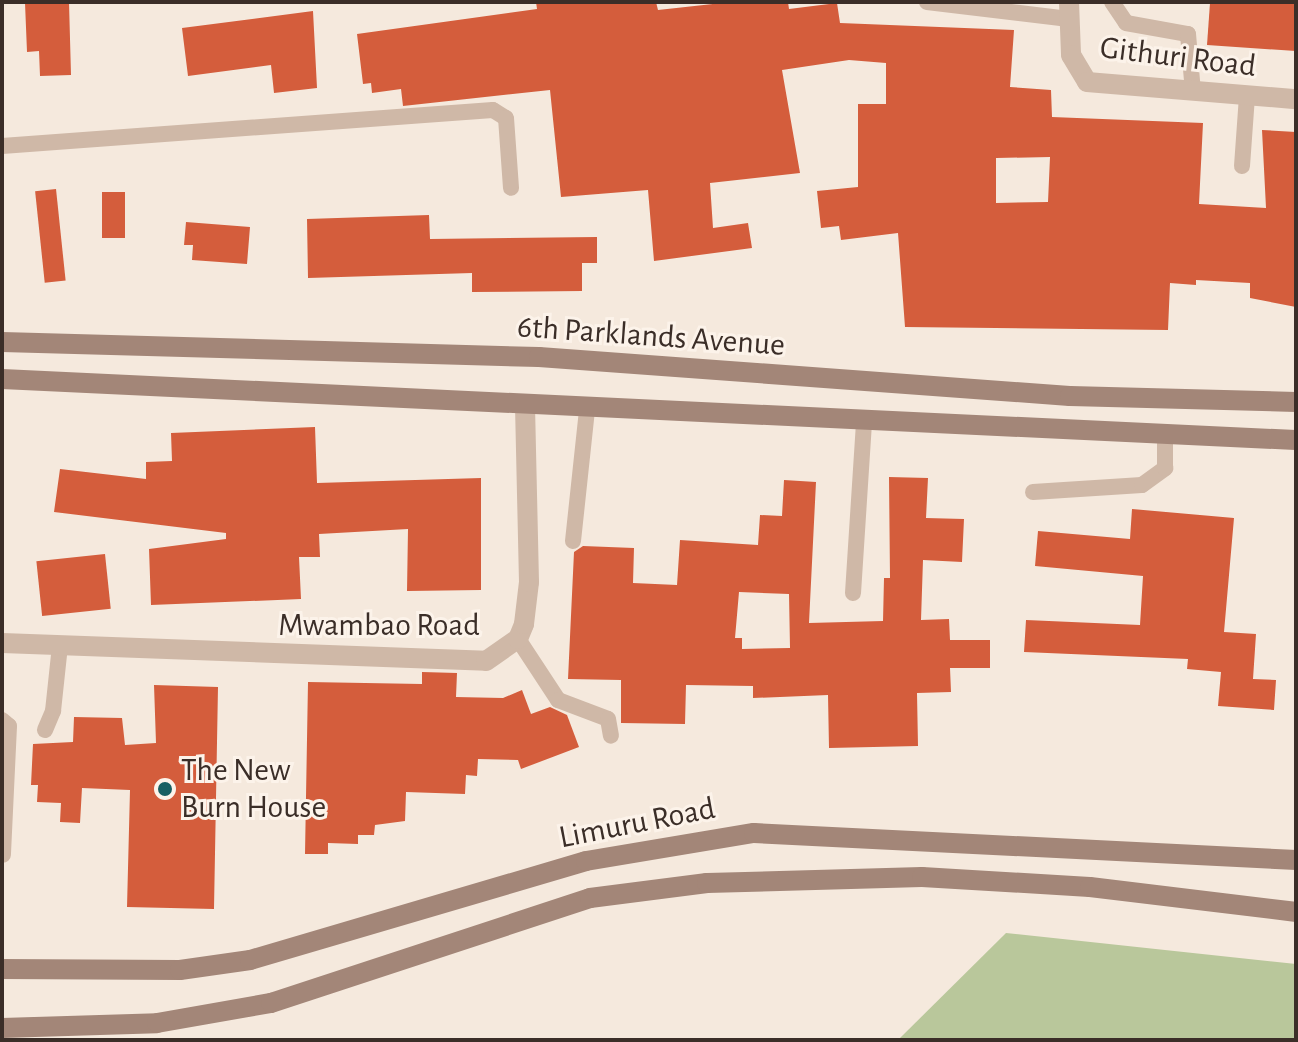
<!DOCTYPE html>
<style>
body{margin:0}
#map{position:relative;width:1298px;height:1042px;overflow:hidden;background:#f5e9dd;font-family:"Alegreya Sans",sans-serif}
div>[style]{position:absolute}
.green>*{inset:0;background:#b9c79b}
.building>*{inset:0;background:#d45d3c;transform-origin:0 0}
.lane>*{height:16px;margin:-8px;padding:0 8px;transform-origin:8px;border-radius:8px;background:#cfb8a7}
.street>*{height:20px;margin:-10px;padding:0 10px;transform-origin:10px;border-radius:10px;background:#cfb8a7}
.secondary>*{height:20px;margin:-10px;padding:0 10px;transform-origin:10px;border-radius:10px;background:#a38678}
.dots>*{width:22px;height:22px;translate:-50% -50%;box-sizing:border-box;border:4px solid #fcf3ea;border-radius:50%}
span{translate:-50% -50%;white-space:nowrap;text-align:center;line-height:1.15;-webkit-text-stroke:6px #fcf3ea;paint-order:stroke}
.street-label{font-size:32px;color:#3b2e28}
.poi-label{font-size:32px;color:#3b2e28}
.left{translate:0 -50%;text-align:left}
.frame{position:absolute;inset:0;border:4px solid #3b2e28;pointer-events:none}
</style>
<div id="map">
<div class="green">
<i style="clip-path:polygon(1006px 933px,1296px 964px,1296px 1040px,898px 1040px)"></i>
</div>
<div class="building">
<i style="clip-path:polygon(69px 2px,71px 75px,40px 76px,39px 51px,27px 52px,25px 3px)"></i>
<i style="clip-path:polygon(evenodd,536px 2px,656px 2px,658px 10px,731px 2px,788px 2px,789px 9px,837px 3px,840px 23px,1014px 30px,1010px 87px,1051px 90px,1052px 117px,1203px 123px,1199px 204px,1266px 208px,1262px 130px,1296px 132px,1296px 307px,1250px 298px,1250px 283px,1196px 280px,1196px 285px,1170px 283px,1168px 330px,905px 327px,898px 233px,841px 240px,839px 226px,821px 228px,817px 191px,858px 187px,858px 104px,886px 104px,886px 63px,849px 60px,782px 70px,800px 173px,710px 183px,713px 228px,748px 223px,752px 248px,654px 261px,648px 190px,561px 197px,550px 90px,403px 106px,401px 89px,372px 93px,371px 83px,363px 84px,357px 34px,537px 9px,536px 2px,1050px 157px,1048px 202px,996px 203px,996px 158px,1050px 157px)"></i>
<i style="clip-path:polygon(1271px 2px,1296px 2px,1296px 51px,1207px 45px,1210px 3px)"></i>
<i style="clip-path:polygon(313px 11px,317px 88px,274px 93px,271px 65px,188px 76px,182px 28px)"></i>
<i style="left:56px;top:189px;width:92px;height:21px;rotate:84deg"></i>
<i style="left:102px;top:192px;width:23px;height:46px"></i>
<i style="clip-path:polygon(429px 215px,430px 239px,597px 237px,597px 263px,582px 263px,582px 291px,472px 292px,472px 273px,308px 278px,307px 219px)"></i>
<i style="clip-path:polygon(186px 222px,250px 227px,247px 264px,192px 260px,193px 245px,184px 245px)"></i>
<i style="clip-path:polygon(315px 427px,317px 483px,481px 478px,481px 590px,407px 591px,408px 529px,319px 534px,320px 557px,299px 557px,301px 599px,151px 605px,149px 549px,226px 539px,226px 533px,54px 512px,60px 469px,146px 479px,146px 462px,172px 461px,171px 433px)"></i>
<i style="clip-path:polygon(evenodd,889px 477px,928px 478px,926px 518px,964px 519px,962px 562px,923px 560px,921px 620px,949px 619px,950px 640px,990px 640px,990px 668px,950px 668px,951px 692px,917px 693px,918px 746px,829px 748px,828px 695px,753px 698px,753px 686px,686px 685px,685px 724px,621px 723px,621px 680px,568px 679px,574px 552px,583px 546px,634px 548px,633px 583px,677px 585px,680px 540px,758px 545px,760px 515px,782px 516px,784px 480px,816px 482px,809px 623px,883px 621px,884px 578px,890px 578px,889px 477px,739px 592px,789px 594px,790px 648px,742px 649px,742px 638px,735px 638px,739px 592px)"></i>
<i style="clip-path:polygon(1132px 509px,1234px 518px,1224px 632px,1256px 634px,1253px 679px,1276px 680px,1274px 710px,1218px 706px,1221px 672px,1187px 669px,1188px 659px,1024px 652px,1026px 620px,1140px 625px,1143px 576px,1035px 566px,1038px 531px,1130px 539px)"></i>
<i style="left:105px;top:554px;width:55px;height:69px;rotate:84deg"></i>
<i style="clip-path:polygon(422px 672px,457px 673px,456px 697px,503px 698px,522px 690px,531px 714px,550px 707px,567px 715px,579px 747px,521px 769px,518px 760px,478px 759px,477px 776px,466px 775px,465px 794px,406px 792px,405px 821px,375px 825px,374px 835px,358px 835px,358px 844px,328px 843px,328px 854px,305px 854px,308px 682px,422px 684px)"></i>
<i style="clip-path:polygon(154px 685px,218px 687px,214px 909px,127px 907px,130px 790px,82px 788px,80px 823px,60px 822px,61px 803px,37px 802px,38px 785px,31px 785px,33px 744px,73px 742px,74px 717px,122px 718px,125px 745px,156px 743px)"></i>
</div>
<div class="lane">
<i style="left:927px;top:2px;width:143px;rotate:6.8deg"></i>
<i style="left:1112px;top:2px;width:25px;rotate:56deg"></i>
<i style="left:1126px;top:23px;width:63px;rotate:10.1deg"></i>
<i style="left:1188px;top:34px;width:58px;rotate:85.1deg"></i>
<i style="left:2px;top:146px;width:492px;rotate:-4.2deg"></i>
<i style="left:493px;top:110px;width:15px;rotate:32deg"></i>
<i style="left:506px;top:118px;width:70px;rotate:85.9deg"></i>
<i style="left:1242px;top:166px;width:70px;rotate:-85.9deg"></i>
<i style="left:1033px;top:492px;width:109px;rotate:-3.7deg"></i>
<i style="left:1142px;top:485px;width:29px;rotate:-36deg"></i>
<i style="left:1165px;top:468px;width:30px;rotate:-90deg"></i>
<i style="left:573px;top:541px;width:132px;rotate:-83.9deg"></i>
<i style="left:853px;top:593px;width:169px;rotate:-86.3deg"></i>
<i style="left:518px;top:639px;width:73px;rotate:56.7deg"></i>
<i style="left:558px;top:700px;width:53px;rotate:20.8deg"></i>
<i style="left:608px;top:719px;width:17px;rotate:80deg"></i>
<i style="left:2px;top:720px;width:9px;rotate:41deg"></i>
<i style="left:9px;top:726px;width:129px;rotate:92.7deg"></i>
<i style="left:45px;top:730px;width:21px;rotate:-67deg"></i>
<i style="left:53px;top:711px;width:65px;rotate:-83.9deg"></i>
</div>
<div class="street">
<i style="left:1069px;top:2px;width:53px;rotate:87.8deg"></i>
<i style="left:1071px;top:55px;width:31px;rotate:59deg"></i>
<i style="left:1087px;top:82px;width:210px;rotate:4.7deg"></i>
<i style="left:2px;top:643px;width:484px;rotate:2.1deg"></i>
<i style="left:486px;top:661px;width:39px;rotate:-35deg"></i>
<i style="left:518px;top:639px;width:16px;rotate:-68deg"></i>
<i style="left:524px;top:624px;width:42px;rotate:-83.2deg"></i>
<i style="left:529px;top:582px;width:174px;rotate:-91.3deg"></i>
</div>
<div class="secondary">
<i style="left:2px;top:342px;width:537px;rotate:1.6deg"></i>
<i style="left:539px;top:357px;width:532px;rotate:4.2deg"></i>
<i style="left:1070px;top:396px;width:226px;rotate:1.5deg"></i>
<i style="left:2px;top:379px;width:1295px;rotate:2.7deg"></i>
<i style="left:2px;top:969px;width:178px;rotate:0.3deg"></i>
<i style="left:180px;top:970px;width:71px;rotate:-8.1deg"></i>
<i style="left:250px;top:960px;width:350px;rotate:-16.4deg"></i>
<i style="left:586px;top:861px;width:170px;rotate:-9.5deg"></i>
<i style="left:754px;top:833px;width:543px;rotate:2.85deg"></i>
<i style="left:2px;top:1028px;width:155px;rotate:-1.8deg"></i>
<i style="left:157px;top:1023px;width:116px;rotate:-10deg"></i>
<i style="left:271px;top:1003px;width:336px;rotate:-18.2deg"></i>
<i style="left:590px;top:898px;width:118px;rotate:-7.3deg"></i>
<i style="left:707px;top:883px;width:215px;rotate:-1.6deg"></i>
<i style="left:922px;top:877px;width:168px;rotate:3.4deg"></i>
<i style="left:1090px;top:887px;width:208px;rotate:6.9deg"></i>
</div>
<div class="dots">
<i style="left:165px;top:789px;background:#185f62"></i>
</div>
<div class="street-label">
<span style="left:1178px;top:57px;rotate:7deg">Githuri Road</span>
<span style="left:651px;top:336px;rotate:4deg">6th Parklands Avenue</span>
<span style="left:379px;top:625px">Mwambao Road</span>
<span style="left:637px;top:823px;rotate:-11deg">Limuru Road</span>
</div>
<div class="poi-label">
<span class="left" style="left:181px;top:789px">The New<br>Burn House</span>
</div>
<div class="frame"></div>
</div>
